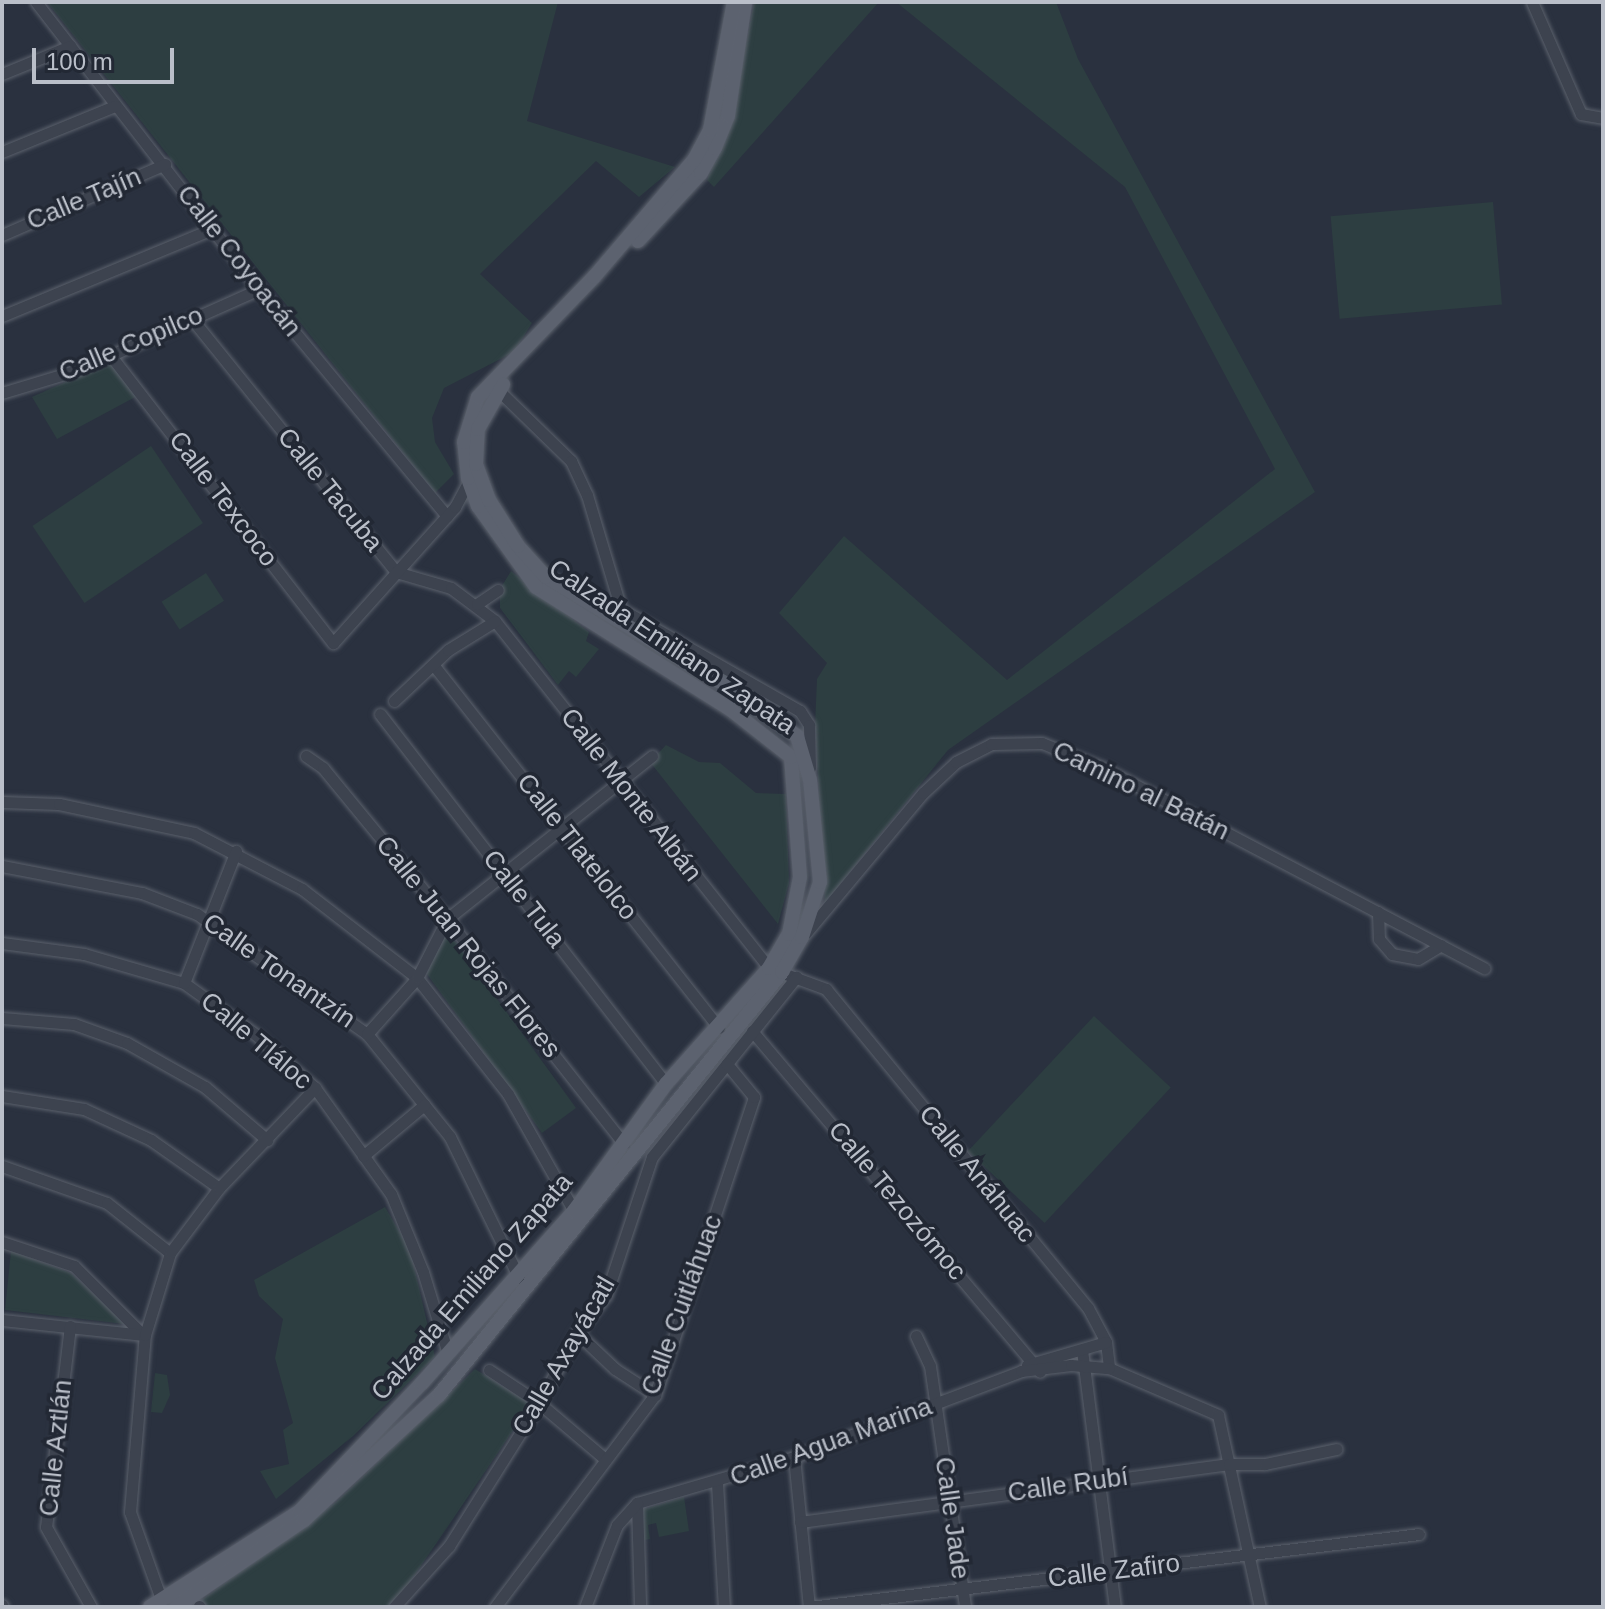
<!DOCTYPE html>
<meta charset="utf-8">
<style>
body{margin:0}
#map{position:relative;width:1605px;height:1609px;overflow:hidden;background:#2a313f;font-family:Arial,sans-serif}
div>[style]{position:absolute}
.green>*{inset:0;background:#2d3e41;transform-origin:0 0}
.roads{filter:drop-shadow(0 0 2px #5b616c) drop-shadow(0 0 2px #5b616c)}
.minor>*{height:11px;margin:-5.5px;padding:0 5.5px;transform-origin:5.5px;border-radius:5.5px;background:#3d434f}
.major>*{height:14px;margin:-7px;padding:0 7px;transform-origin:7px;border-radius:7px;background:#5c626f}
span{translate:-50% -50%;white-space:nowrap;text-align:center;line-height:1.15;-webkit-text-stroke:7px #222834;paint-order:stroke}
.street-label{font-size:26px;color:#babfc9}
.frame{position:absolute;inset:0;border:4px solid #babfc9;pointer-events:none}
.scale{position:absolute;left:32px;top:48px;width:142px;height:36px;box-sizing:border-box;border:4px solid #babfc9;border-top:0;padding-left:10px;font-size:24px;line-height:28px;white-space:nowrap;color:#babfc9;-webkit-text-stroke:6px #222834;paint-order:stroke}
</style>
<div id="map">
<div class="green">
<i style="clip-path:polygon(47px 2px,558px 2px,527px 121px,675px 167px,639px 197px,596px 161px,480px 274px,532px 323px,514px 352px,444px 388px,432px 418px,435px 442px,454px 474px,435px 493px)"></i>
<i style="clip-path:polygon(754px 2px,879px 2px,714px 187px,707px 180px,732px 116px)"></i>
<i style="clip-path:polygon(896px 2px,1056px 2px,1078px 59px,1315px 492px,948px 750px,825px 903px,815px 726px,817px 679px,827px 663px,779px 613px,844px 536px,1007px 680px,1275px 469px,1125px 187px)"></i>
<i style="left:1493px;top:202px;width:103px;height:163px;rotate:85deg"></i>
<i style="clip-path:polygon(112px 361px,139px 395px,57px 439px,32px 397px)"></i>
<i style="left:151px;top:446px;width:93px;height:143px;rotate:56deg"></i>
<i style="clip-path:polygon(511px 571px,589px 632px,586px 641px,599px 649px,576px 677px,569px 671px,558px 685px,500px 608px,500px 589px)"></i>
<i style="left:206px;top:573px;width:33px;height:53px;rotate:57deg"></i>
<i style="clip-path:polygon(666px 745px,699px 762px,720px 763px,756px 793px,786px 794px,789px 883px,778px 924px,650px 762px)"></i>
<i style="clip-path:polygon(440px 936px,456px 942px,576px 1108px,542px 1133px,427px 974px)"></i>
<i style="left:1094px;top:1016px;width:105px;height:185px;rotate:43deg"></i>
<i style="clip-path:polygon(385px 1207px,410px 1249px,435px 1357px,353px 1436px,276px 1499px,260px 1471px,289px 1464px,283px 1430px,293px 1423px,275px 1358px,283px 1319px,259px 1296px,254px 1280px)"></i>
<i style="clip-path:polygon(11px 1251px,71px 1273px,125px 1324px,5px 1310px)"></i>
<i style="clip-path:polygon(475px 1369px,531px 1404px,393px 1607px,208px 1607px,200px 1601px,336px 1502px)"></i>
<i style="clip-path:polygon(155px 1373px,167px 1375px,170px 1395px,162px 1413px,151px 1412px)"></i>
<i style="clip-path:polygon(684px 1497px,689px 1531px,659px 1537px,656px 1523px,648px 1525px,650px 1539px,641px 1541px,641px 1510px)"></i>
</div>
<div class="roads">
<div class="minor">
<i style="left:36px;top:2px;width:363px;rotate:52.2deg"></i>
<i style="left:259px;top:289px;width:295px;rotate:50.4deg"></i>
<i style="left:1532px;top:2px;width:122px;rotate:66.4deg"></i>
<i style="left:1581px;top:114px;width:22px;rotate:10deg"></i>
<i style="left:2px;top:74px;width:74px;rotate:-22.4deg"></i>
<i style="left:2px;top:152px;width:122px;rotate:-22.2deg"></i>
<i style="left:2px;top:235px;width:178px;rotate:-23.5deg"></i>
<i style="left:2px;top:316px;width:227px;rotate:-22.5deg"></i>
<i style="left:192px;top:319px;width:325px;rotate:51.1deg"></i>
<i style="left:396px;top:572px;width:57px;rotate:16.2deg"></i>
<i style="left:451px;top:588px;width:55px;rotate:36.9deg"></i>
<i style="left:495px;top:621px;width:442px;rotate:51.7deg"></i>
<i style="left:769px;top:968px;width:61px;rotate:20.2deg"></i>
<i style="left:826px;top:989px;width:413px;rotate:50.6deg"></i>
<i style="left:1088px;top:1308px;width:38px;rotate:62deg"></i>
<i style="left:1106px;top:1342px;width:26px;rotate:83deg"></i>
<i style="left:111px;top:356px;width:363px;rotate:52.3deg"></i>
<i style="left:333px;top:643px;width:183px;rotate:-48.1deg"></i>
<i style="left:455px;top:507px;width:30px;rotate:-62deg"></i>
<i style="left:496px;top:388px;width:105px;rotate:44.2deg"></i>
<i style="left:571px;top:461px;width:38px;rotate:65deg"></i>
<i style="left:587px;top:495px;width:119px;rotate:73.4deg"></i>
<i style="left:621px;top:609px;width:206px;rotate:29.7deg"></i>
<i style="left:800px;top:711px;width:17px;rotate:57deg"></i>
<i style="left:809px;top:725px;width:43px;rotate:88.7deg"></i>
<i style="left:2px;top:393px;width:79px;rotate:-16.8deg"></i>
<i style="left:78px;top:370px;width:198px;rotate:-24.1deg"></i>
<i style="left:477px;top:604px;width:25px;rotate:-34deg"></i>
<i style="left:435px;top:667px;width:459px;rotate:51.8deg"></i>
<i style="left:394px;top:701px;width:74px;rotate:-43.4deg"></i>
<i style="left:448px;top:650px;width:55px;rotate:-31.7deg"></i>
<i style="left:380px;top:714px;width:468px;rotate:52.3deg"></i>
<i style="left:306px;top:756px;width:21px;rotate:35deg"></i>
<i style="left:323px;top:768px;width:195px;rotate:50.6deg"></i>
<i style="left:447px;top:919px;width:286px;rotate:51.8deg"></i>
<i style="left:2px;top:802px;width:57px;rotate:2deg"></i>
<i style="left:59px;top:804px;width:138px;rotate:12.1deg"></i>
<i style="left:194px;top:833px;width:122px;rotate:27.4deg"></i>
<i style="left:302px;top:889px;width:145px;rotate:37.7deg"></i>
<i style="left:417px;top:978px;width:147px;rotate:51.9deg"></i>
<i style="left:508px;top:1094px;width:134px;rotate:60.6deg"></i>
<i style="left:2px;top:866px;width:143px;rotate:10.9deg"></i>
<i style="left:142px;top:893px;width:59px;rotate:20.9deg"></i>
<i style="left:197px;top:914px;width:208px;rotate:35.2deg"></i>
<i style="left:367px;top:1034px;width:132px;rotate:51.1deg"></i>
<i style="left:450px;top:1137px;width:157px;rotate:63.9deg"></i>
<i style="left:1378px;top:912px;width:27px;rotate:88deg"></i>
<i style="left:1379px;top:939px;width:20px;rotate:49deg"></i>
<i style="left:1392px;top:954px;width:26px;rotate:11deg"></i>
<i style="left:1418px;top:959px;width:27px;rotate:-31deg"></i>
<i style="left:805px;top:934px;width:184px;rotate:-50.1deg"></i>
<i style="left:923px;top:793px;width:45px;rotate:-43.2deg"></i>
<i style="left:956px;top:762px;width:39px;rotate:-27deg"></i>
<i style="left:991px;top:744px;width:51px;rotate:-1.1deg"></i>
<i style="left:1042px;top:743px;width:64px;rotate:22.1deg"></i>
<i style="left:1101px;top:767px;width:433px;rotate:27.7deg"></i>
<i style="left:2px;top:943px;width:83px;rotate:7.6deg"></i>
<i style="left:84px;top:954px;width:104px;rotate:16.2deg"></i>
<i style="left:184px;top:983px;width:89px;rotate:35.8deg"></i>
<i style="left:256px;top:1035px;width:79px;rotate:41.9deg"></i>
<i style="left:315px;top:1088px;width:130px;rotate:54.4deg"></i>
<i style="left:391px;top:1194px;width:84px;rotate:67.7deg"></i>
<i style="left:423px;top:1272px;width:86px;rotate:73deg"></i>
<i style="left:184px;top:983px;width:142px;rotate:-68.5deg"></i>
<i style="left:2px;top:1018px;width:72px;rotate:4.8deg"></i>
<i style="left:74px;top:1024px;width:56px;rotate:19.7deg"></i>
<i style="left:127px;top:1043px;width:90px;rotate:29.4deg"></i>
<i style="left:205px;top:1087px;width:82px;rotate:40.5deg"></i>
<i style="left:752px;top:1031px;width:446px;rotate:49.8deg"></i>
<i style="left:367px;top:1034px;width:75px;rotate:-48.2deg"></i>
<i style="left:417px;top:978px;width:66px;rotate:-63deg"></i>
<i style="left:447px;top:919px;width:262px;rotate:-38.5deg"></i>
<i style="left:2px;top:1096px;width:83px;rotate:9deg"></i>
<i style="left:84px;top:1109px;width:74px;rotate:24.8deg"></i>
<i style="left:151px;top:1140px;width:83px;rotate:35.2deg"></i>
<i style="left:363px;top:1156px;width:80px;rotate:-39.9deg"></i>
<i style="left:2px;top:1166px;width:111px;rotate:19.4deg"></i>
<i style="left:107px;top:1203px;width:80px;rotate:38.4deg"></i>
<i style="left:2px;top:1242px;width:76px;rotate:18.4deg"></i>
<i style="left:74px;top:1266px;width:96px;rotate:45deg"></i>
<i style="left:2px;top:1320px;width:143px;rotate:6deg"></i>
<i style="left:70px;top:1326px;width:202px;rotate:96.8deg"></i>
<i style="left:46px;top:1527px;width:92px;rotate:60.6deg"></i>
<i style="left:577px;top:1333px;width:52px;rotate:43.5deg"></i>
<i style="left:615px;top:1369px;width:48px;rotate:33deg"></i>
<i style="left:916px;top:1336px;width:33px;rotate:65deg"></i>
<i style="left:930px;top:1366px;width:244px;rotate:81.7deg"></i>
<i style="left:1082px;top:1350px;width:259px;rotate:82.7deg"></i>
<i style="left:1027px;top:1365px;width:82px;rotate:-16.2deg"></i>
<i style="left:1109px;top:1368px;width:119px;rotate:23.3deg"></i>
<i style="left:1218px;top:1415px;width:197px;rotate:77.7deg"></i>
<i style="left:489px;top:1370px;width:60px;rotate:33.4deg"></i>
<i style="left:539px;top:1403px;width:87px;rotate:40.3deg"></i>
<i style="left:794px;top:1457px;width:151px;rotate:84.3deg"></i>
<i style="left:809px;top:1607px;width:614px;rotate:-6.82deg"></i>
<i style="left:717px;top:1483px;width:124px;rotate:86.8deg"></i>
<i style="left:637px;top:1503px;width:164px;rotate:-16.3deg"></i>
<i style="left:794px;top:1457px;width:243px;rotate:-20.7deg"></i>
<i style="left:1021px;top:1371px;width:50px;rotate:-6.8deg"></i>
<i style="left:1071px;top:1365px;width:38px;rotate:5deg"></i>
<i style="left:637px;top:1503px;width:104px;rotate:88.3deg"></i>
<i style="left:800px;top:1522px;width:433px;rotate:-7.7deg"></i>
<i style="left:1229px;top:1464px;width:36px"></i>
<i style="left:1265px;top:1464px;width:73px;rotate:-11.9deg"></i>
<i style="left:161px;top:1599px;width:92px;rotate:-109.6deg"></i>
<i style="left:130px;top:1512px;width:178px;rotate:-85.2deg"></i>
<i style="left:145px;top:1335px;width:86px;rotate:-73deg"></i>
<i style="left:170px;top:1253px;width:81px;rotate:-53deg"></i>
<i style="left:219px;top:1188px;width:139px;rotate:-46.2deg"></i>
<i style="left:2px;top:1605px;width:2px;rotate:63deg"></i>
<i style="left:199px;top:1606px;width:1px;rotate:45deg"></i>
<i style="left:394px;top:1607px;width:82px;rotate:-48deg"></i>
<i style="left:449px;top:1546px;width:169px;rotate:-57.8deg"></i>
<i style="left:539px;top:1403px;width:80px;rotate:-61.5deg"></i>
<i style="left:577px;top:1333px;width:48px;rotate:-52.7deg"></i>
<i style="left:606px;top:1295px;width:145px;rotate:-71.6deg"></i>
<i style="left:652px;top:1157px;width:231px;rotate:-51.3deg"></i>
<i style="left:495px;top:1607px;width:266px;rotate:-53deg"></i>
<i style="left:655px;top:1395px;width:314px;rotate:-71.6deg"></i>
<i style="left:754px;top:1097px;width:43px;rotate:-129.3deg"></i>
<i style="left:585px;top:1607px;width:88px;rotate:-68.7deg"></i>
<i style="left:617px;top:1525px;width:30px;rotate:-48deg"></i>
</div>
<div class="major">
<i style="left:638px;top:241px;width:93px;rotate:-47.2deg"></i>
<i style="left:701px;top:173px;width:29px;rotate:-61deg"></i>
<i style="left:715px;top:148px;width:35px;rotate:-68deg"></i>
<i style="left:728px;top:115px;width:114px;rotate:-81.4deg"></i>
<i style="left:150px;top:1607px;width:178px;rotate:-32.6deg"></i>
<i style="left:300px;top:1511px;width:177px;rotate:-46.4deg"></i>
<i style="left:422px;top:1383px;width:230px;rotate:-48.5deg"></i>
<i style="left:574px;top:1211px;width:157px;rotate:-54.1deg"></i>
<i style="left:666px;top:1084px;width:155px;rotate:-48.4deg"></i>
<i style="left:769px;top:968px;width:39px;rotate:-60deg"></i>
<i style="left:789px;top:934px;width:58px;rotate:-79.1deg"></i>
<i style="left:800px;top:877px;width:120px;rotate:-94.3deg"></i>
<i style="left:791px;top:757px;width:78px;rotate:-141.8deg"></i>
<i style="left:730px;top:709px;width:229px;rotate:-147.8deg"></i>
<i style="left:536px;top:587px;width:100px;rotate:-125.6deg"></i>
<i style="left:478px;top:506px;width:30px;rotate:-110deg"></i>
<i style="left:468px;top:478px;width:36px;rotate:-96deg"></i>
<i style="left:464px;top:442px;width:47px;rotate:-72.7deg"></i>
<i style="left:478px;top:397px;width:167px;rotate:-46deg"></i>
<i style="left:594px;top:277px;width:154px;rotate:-49.5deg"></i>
<i style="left:694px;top:160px;width:34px;rotate:-62deg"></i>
<i style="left:710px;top:130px;width:130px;rotate:-79.4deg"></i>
<i style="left:176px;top:1607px;width:155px;rotate:-34.2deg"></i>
<i style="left:304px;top:1520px;width:184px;rotate:-42.8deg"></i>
<i style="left:439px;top:1395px;width:545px;rotate:-50.96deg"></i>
<i style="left:782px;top:972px;width:40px;rotate:-60.3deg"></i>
<i style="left:802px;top:937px;width:58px;rotate:-71.9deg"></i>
<i style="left:820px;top:882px;width:102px;rotate:-95.6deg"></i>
<i style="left:810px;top:780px;width:46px;rotate:-106.5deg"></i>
<i style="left:797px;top:736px;width:80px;rotate:-144.1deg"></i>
<i style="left:732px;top:689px;width:217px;rotate:-148.9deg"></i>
<i style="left:546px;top:577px;width:42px;rotate:-132.1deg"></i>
<i style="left:518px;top:546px;width:54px;rotate:-122.2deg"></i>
<i style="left:489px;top:500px;width:38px;rotate:-110deg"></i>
<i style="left:476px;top:464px;width:35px;rotate:-87deg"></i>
<i style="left:478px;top:429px;width:51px;rotate:-60.4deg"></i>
</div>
</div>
<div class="street-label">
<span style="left:84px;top:199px;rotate:-23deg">Calle Tajín</span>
<span style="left:239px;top:261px;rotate:52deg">Calle Coyoacán</span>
<span style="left:131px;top:344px;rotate:-23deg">Calle Copilco</span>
<span style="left:330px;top:490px;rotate:51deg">Calle Tacuba</span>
<span style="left:223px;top:499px;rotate:53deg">Calle Texcoco</span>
<span style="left:672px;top:647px;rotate:34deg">Calzada Emiliano Zapata</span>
<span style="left:1141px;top:791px;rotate:26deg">Camino al Batán</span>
<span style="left:631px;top:795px;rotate:52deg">Calle Monte Albán</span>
<span style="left:577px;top:847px;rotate:52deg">Calle Tlatelolco</span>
<span style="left:524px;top:899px;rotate:52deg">Calle Tula</span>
<span style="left:468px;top:947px;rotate:51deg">Calle Juan Rojas Flores</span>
<span style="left:279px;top:971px;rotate:35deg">Calle Tonantzín</span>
<span style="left:256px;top:1041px;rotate:40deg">Calle Tláloc</span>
<span style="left:977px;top:1174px;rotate:51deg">Calle Anáhuac</span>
<span style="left:897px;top:1201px;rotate:50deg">Calle Tezozómoc</span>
<span style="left:472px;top:1287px;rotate:-49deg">Calzada Emiliano Zapata</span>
<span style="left:682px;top:1305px;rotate:-70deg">Calle Cuitláhuac</span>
<span style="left:564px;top:1356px;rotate:-60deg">Calle Axayácatl</span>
<span style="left:831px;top:1442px;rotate:-20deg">Calle Agua Marina</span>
<span style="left:56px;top:1448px;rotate:-84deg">Calle Aztlán</span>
<span style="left:1068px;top:1485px;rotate:-8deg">Calle Rubí</span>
<span style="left:952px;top:1518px;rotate:82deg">Calle Jade</span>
<span style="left:1114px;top:1571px;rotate:-7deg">Calle Zafiro</span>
</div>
<div class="frame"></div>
<div class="scale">100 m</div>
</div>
